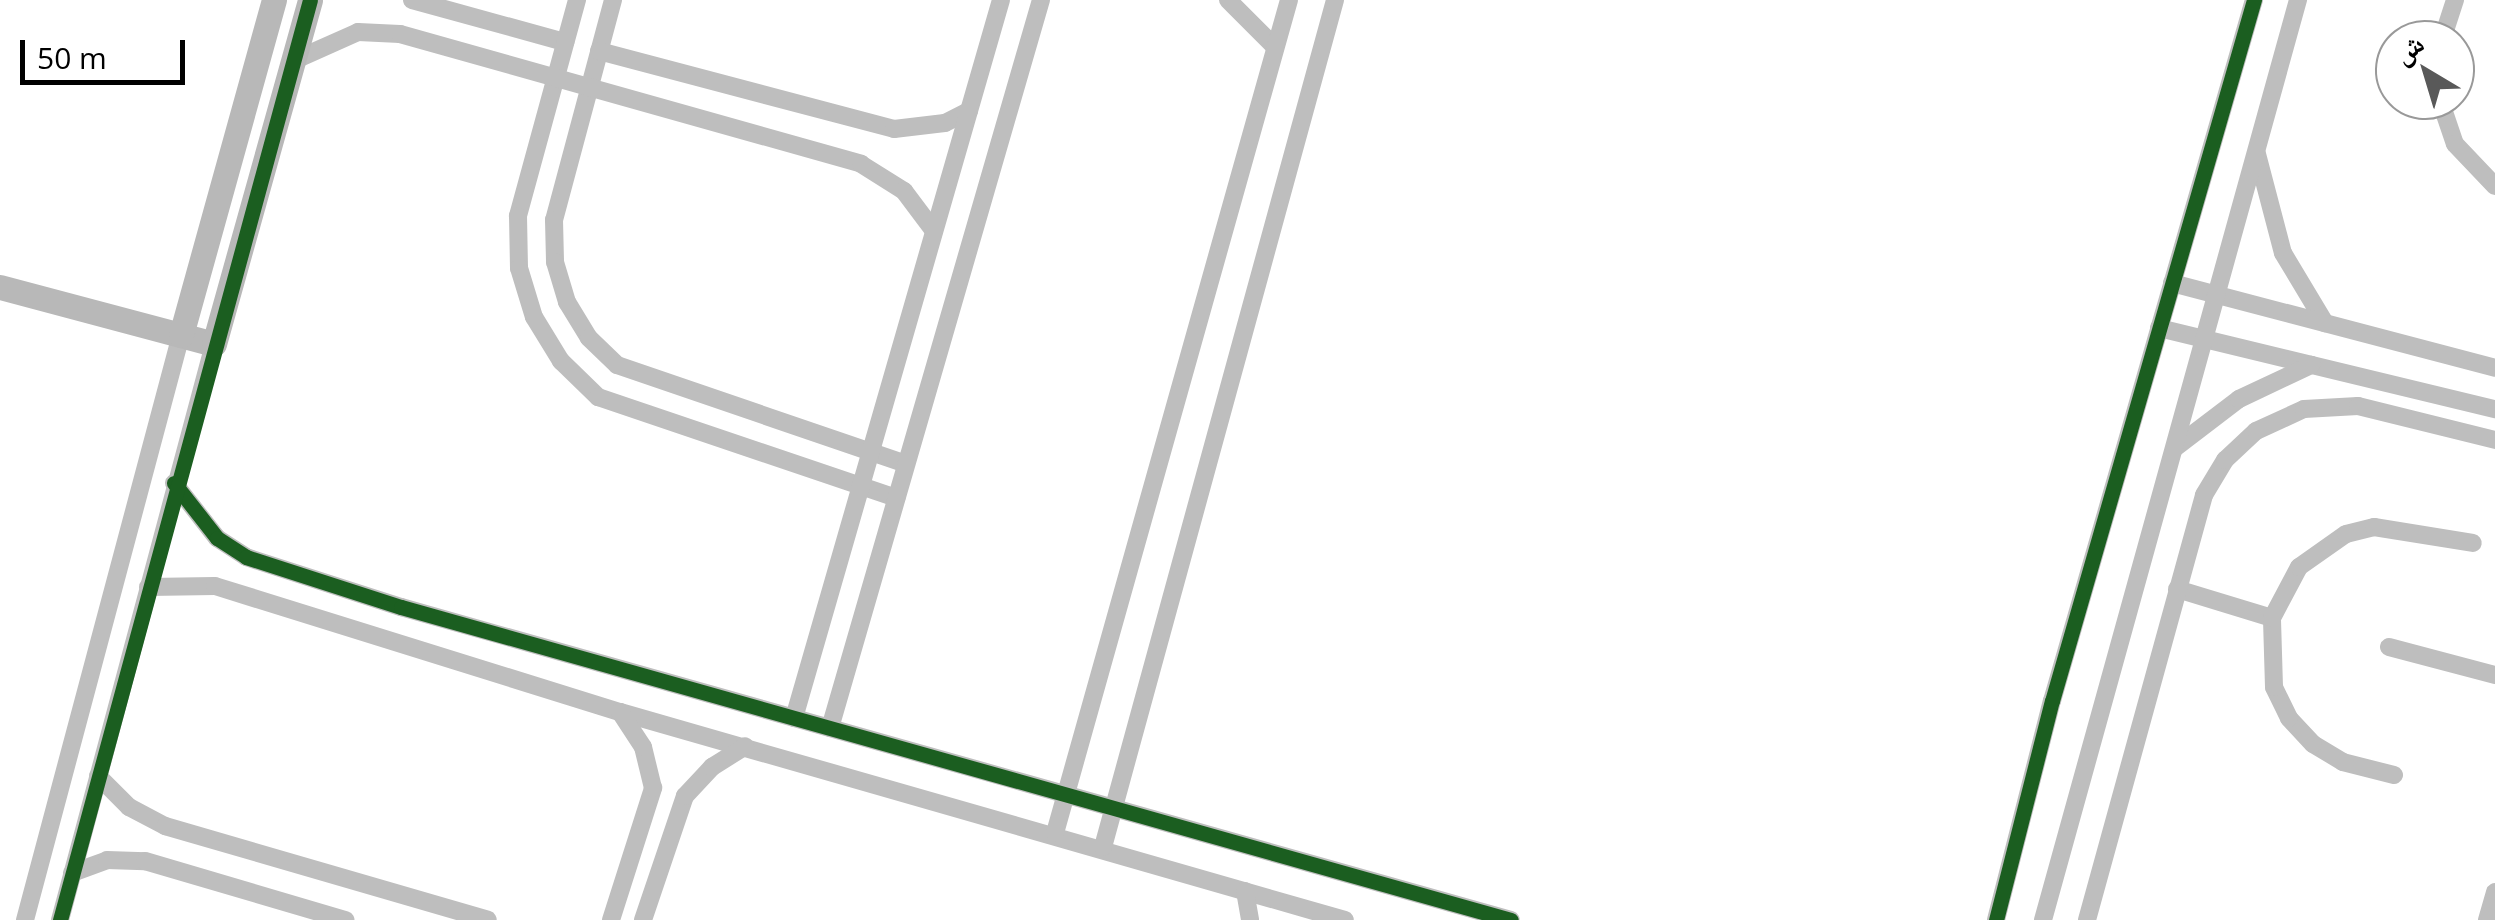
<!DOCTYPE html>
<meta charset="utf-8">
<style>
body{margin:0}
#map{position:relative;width:2495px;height:920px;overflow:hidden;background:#fff;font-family:"Open Sans","Noto Naskh Arabic",sans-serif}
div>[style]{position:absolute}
.street>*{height:18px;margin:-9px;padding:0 9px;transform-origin:9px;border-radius:9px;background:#bebebe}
.secondary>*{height:25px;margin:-12.5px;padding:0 12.5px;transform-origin:12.5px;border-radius:12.5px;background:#b8b8b8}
.cycleway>*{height:15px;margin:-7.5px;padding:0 7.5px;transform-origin:7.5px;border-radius:7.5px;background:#1b5e20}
span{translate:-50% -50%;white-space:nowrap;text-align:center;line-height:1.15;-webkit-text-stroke:8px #fff;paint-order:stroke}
.north{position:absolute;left:2375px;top:20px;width:100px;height:100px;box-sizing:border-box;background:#fff;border:2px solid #999;border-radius:50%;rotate:322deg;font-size:28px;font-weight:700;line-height:40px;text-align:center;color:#000}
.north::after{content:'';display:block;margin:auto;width:35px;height:45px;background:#595959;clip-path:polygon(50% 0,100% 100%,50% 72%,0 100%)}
.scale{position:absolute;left:20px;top:40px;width:165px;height:45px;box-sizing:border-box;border:5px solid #000;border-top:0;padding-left:12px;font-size:30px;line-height:35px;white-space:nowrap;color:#000;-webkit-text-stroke:8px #fff;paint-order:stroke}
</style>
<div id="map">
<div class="street">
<i style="left:412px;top:0;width:159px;rotate:15.4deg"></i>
<i style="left:577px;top:0;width:224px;rotate:105.3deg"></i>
<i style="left:518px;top:216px;width:52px;rotate:88.9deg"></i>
<i style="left:519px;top:268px;width:51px;rotate:73deg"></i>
<i style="left:534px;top:317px;width:52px;rotate:58.5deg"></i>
<i style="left:561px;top:361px;width:52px;rotate:44.2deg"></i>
<i style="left:598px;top:397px;width:315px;rotate:18.7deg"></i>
<i style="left:613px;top:0;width:228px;rotate:105deg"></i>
<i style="left:554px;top:220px;width:42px;rotate:88.6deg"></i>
<i style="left:555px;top:262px;width:42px;rotate:73.3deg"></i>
<i style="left:567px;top:302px;width:42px;rotate:58.6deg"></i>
<i style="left:589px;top:338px;width:39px;rotate:44deg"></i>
<i style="left:617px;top:365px;width:305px;rotate:18.9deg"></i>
<i style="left:1228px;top:0;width:66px;rotate:45deg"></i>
<i style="left:2442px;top:40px;width:42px;rotate:-72deg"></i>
<i style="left:599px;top:51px;width:305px;rotate:14.8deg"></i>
<i style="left:894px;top:129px;width:51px;rotate:-6.7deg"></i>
<i style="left:945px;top:123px;width:27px;rotate:-27deg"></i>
<i style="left:293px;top:61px;width:71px;rotate:-24deg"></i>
<i style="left:358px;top:32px;width:42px;rotate:2.7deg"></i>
<i style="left:400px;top:34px;width:479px;rotate:15.7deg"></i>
<i style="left:861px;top:164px;width:51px;rotate:32.1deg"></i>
<i style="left:904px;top:191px;width:50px;rotate:53.1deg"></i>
<i style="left:2440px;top:100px;width:46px;rotate:71.2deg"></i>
<i style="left:2455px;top:144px;width:58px;rotate:46.4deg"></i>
<i style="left:2257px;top:154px;width:102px;rotate:75.3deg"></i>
<i style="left:2283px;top:253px;width:82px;rotate:59deg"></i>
<i style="left:2172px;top:283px;width:334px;rotate:14.7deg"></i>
<i style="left:2159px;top:328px;width:346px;rotate:13.6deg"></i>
<i style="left:2176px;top:447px;width:79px;rotate:-37.3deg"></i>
<i style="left:2239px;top:399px;width:80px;rotate:-25.3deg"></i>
<i style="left:174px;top:483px;width:70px;rotate:52deg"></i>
<i style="left:217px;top:538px;width:35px;rotate:33deg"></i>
<i style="left:246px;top:557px;width:163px;rotate:17.9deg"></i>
<i style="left:401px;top:607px;width:1153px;rotate:15.75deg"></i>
<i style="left:148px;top:587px;width:67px;rotate:-0.9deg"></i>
<i style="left:215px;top:586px;width:424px;rotate:17.3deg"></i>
<i style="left:620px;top:712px;width:754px;rotate:16.01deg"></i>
<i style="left:2177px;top:589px;width:99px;rotate:17deg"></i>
<i style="left:2389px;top:647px;width:110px;rotate:14.8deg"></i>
<i style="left:794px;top:718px;width:747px;rotate:-73.92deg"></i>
<i style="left:830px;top:728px;width:758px;rotate:-73.84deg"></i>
<i style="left:2394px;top:775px;width:53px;rotate:-165.7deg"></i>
<i style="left:2343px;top:762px;width:35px;rotate:-149deg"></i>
<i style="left:2313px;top:744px;width:35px;rotate:-133deg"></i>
<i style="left:2289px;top:718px;width:34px;rotate:-116deg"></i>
<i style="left:2274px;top:687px;width:69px;rotate:-91.7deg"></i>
<i style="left:2272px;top:618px;width:58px;rotate:-62.1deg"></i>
<i style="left:2299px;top:567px;width:57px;rotate:-35.1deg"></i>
<i style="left:2346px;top:534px;width:29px;rotate:-14deg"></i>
<i style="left:2374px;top:527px;width:100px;rotate:9.2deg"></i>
<i style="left:98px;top:776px;width:44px;rotate:45deg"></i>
<i style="left:129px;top:807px;width:41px;rotate:27.8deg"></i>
<i style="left:165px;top:826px;width:336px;rotate:16.2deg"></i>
<i style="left:1055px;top:833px;width:865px;rotate:-74.31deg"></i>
<i style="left:1103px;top:847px;width:878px;rotate:-74.68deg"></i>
<i style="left:72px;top:873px;width:37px;rotate:-20deg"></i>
<i style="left:107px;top:860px;width:38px;rotate:2deg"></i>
<i style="left:145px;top:861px;width:209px;rotate:16.4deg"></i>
<i style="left:1245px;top:891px;width:29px;rotate:80deg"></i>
<i style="left:25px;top:920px;width:605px;rotate:-75.07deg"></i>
<i style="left:60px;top:920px;width:596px;rotate:-75.03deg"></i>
<i style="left:611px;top:920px;width:139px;rotate:-72.3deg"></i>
<i style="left:653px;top:788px;width:42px;rotate:-103.7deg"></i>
<i style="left:643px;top:747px;width:42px;rotate:-123.3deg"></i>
<i style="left:643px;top:920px;width:131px;rotate:-71.3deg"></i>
<i style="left:685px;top:796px;width:40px;rotate:-47deg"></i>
<i style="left:712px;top:767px;width:39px;rotate:-32deg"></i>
<i style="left:1996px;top:920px;width:226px;rotate:-75.7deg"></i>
<i style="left:2052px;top:701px;width:730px;rotate:-73.93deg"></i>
<i style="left:2043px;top:920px;width:955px;rotate:-74.51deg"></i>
<i style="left:2087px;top:920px;width:441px;rotate:-74.6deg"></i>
<i style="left:2204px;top:495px;width:41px;rotate:-59deg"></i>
<i style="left:2225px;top:460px;width:42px;rotate:-43.1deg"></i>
<i style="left:2256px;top:431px;width:53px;rotate:-24.6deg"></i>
<i style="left:2304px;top:409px;width:54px;rotate:-3.2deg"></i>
<i style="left:2358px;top:406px;width:141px;rotate:13.9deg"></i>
<i style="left:2487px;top:920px;width:29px;rotate:-74deg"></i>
</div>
<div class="secondary">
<i style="left:0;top:287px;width:221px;rotate:14.9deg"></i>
<i style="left:214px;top:344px;width:357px;rotate:-74.4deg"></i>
<i style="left:181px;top:335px;width:348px;rotate:-74.5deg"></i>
</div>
<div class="cycleway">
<i style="left:174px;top:483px;width:70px;rotate:52deg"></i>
<i style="left:217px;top:538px;width:35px;rotate:33deg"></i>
<i style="left:246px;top:557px;width:163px;rotate:17.9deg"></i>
<i style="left:401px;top:607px;width:1153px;rotate:15.75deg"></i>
<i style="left:60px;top:920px;width:953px;rotate:-74.8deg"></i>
<i style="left:1996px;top:920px;width:226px;rotate:-75.7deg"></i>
<i style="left:2052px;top:701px;width:730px;rotate:-73.93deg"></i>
</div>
<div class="north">ش</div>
<div class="scale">50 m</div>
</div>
